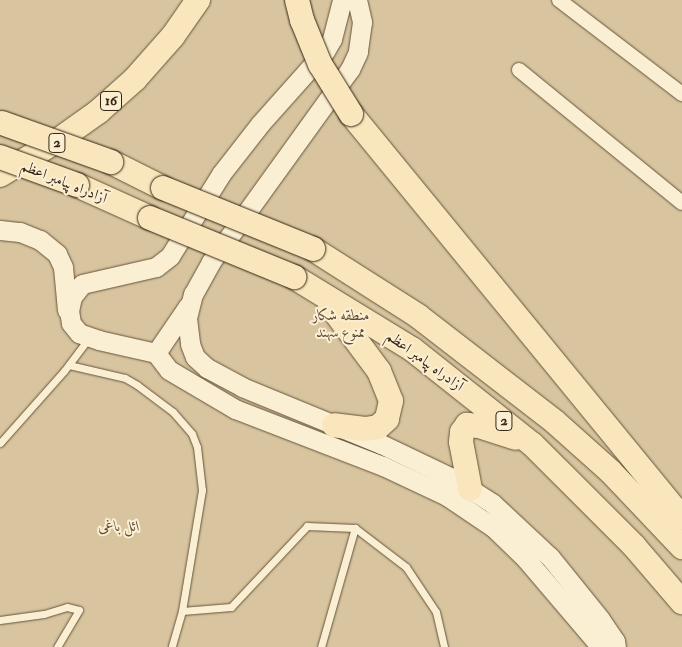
<!DOCTYPE html>
<meta charset="utf-8">
<style>
body{margin:0}
#map{position:relative;width:682px;height:647px;overflow:hidden;background:#f9e6bc;font-family:"IM FELL Double Pica",Amiri,serif}
div>[style]{position:absolute}
.green>*{inset:0;background:#d8c59f;transform-origin:0 0}
.roads{filter:drop-shadow(0 0 1px #66543d) drop-shadow(0 0 1px #66543d)}
.lane>*{height:7px;margin:-3.5px;padding:0 3.5px;transform-origin:3.5px;border-radius:3.5px;background:#fbefd3}
.street>*{height:14px;margin:-7px;padding:0 7px;transform-origin:7px;border-radius:7px;background:#fbefd3}
.secondary>*{height:19px;margin:-9.5px;padding:0 9.5px;transform-origin:9.5px;border-radius:9.5px;background:#fbefd3}
.highway>*{height:24px;margin:-12px;padding:0 12px;transform-origin:12px;border-radius:12px;background:#f9e6bc}
.bridges{filter:drop-shadow(0 0 1px #352313) drop-shadow(0 0 1px #352313)}
.highway-bridge>*{height:24px;margin:-12px;padding:0 12px;transform-origin:12px;border-radius:12px;background:#f9e6bc}
span{translate:-50% -50%;white-space:nowrap;text-align:center;line-height:1.15;-webkit-text-stroke:4px #fbefd3;paint-order:stroke}
.shield-label span{padding:1px 4px;background:#fbefd3;border:1px solid;border-radius:4px;-webkit-text-stroke-width:0}
.shield-label{font-size:14px;color:#352313;font-weight:700}
.street-label{font-size:15px;color:#352313}
.park-label{font-size:15px;color:#5e4c36;font-style:italic}
</style>
<div id="map">
<div class="green">
<i style="left:0;top:0;width:682px;height:647px"></i>
</div>
<div class="roads">
<div class="lane">
<i style="left:69px;top:365px;width:57px;rotate:13.1deg"></i>
<i style="left:125px;top:378px;width:14px;rotate:30deg"></i>
<i style="left:137px;top:385px;width:45px;rotate:36.9deg"></i>
<i style="left:173px;top:412px;width:29px;rotate:49deg"></i>
<i style="left:192px;top:434px;width:14px;rotate:69deg"></i>
<i style="left:197px;top:447px;width:43px;rotate:83.4deg"></i>
<i style="left:202px;top:490px;width:123px;rotate:99.4deg"></i>
<i style="left:182px;top:611px;width:37px;rotate:106deg"></i>
<i style="left:0;top:443px;width:96px;rotate:-48.4deg"></i>
<i style="left:64px;top:371px;width:40px;rotate:-53deg"></i>
<i style="left:182px;top:611px;width:49px;rotate:-4.7deg"></i>
<i style="left:231px;top:607px;width:111px;rotate:-46.8deg"></i>
<i style="left:307px;top:526px;width:48px;rotate:2.4deg"></i>
<i style="left:355px;top:528px;width:64px;rotate:37.4deg"></i>
<i style="left:406px;top:567px;width:54px;rotate:56.3deg"></i>
<i style="left:436px;top:612px;width:36px;rotate:77deg"></i>
<i style="left:0;top:620px;width:44px;rotate:-7.8deg"></i>
<i style="left:44px;top:614px;width:24px;rotate:-17deg"></i>
<i style="left:67px;top:607px;width:12px;rotate:14deg"></i>
<i style="left:79px;top:610px;width:43px;rotate:120.7deg"></i>
<i style="left:321px;top:647px;width:124px;rotate:-74.1deg"></i>
</div>
<div class="street">
<i style="left:559px;top:0;width:155px;rotate:37.4deg"></i>
<i style="left:519px;top:70px;width:210px;rotate:39.2deg"></i>
</div>
<div class="secondary">
<i style="left:357px;top:0;width:23px;rotate:77deg"></i>
<i style="left:362px;top:22px;width:30px;rotate:98deg"></i>
<i style="left:358px;top:52px;width:19px;rotate:115deg"></i>
<i style="left:350px;top:69px;width:238px;rotate:125.8deg"></i>
<i style="left:211px;top:262px;width:37px;rotate:119deg"></i>
<i style="left:193px;top:294px;width:25px;rotate:104deg"></i>
<i style="left:187px;top:318px;width:26px;rotate:83deg"></i>
<i style="left:190px;top:344px;width:14px;rotate:69deg"></i>
<i style="left:195px;top:357px;width:16px;rotate:43deg"></i>
<i style="left:207px;top:368px;width:40px;rotate:28deg"></i>
<i style="left:242px;top:387px;width:150px;rotate:22.3deg"></i>
<i style="left:381px;top:444px;width:83px;rotate:25.6deg"></i>
<i style="left:456px;top:480px;width:43px;rotate:32.6deg"></i>
<i style="left:492px;top:503px;width:79px;rotate:43deg"></i>
<i style="left:550px;top:557px;width:80px;rotate:51.1deg"></i>
<i style="left:600px;top:619px;width:27px;rotate:56deg"></i>
<i style="left:615px;top:641px;width:6px;rotate:81deg"></i>
<i style="left:0;top:230px;width:20px;rotate:6deg"></i>
<i style="left:20px;top:232px;width:22px;rotate:22deg"></i>
<i style="left:40px;top:240px;width:22px;rotate:39deg"></i>
<i style="left:57px;top:254px;width:14px;rotate:65deg"></i>
<i style="left:63px;top:267px;width:43px;rotate:84.7deg"></i>
<i style="left:188px;top:306px;width:57px;rotate:124.2deg"></i>
<i style="left:156px;top:353px;width:58px;rotate:-167.2deg"></i>
<i style="left:99px;top:340px;width:21px;rotate:-161deg"></i>
<i style="left:79px;top:333px;width:13px;rotate:-129deg"></i>
<i style="left:71px;top:323px;width:12px;rotate:-99deg"></i>
<i style="left:69px;top:311px;width:14px;rotate:-78deg"></i>
<i style="left:72px;top:297px;width:16px;rotate:-52deg"></i>
<i style="left:82px;top:284px;width:76px;rotate:-12.9deg"></i>
<i style="left:156px;top:267px;width:18px;rotate:-38deg"></i>
<i style="left:170px;top:256px;width:97px;rotate:-58.1deg"></i>
<i style="left:221px;top:174px;width:63px;rotate:-52deg"></i>
<i style="left:260px;top:124px;width:98px;rotate:-48.3deg"></i>
<i style="left:325px;top:51px;width:14px;rotate:-60deg"></i>
<i style="left:332px;top:39px;width:40px;rotate:-75.6deg"></i>
<i style="left:156px;top:353px;width:21px;rotate:53deg"></i>
<i style="left:169px;top:370px;width:77px;rotate:30.6deg"></i>
<i style="left:235px;top:409px;width:159px;rotate:21.1deg"></i>
<i style="left:383px;top:466px;width:71px;rotate:25.1deg"></i>
<i style="left:447px;top:496px;width:55px;rotate:34deg"></i>
<i style="left:493px;top:527px;width:46px;rotate:44.1deg"></i>
<i style="left:526px;top:559px;width:116px;rotate:49.6deg"></i>
</div>
<div class="highway">
<i style="left:351px;top:114px;width:522px;rotate:50.67deg"></i>
<i style="left:111px;top:162px;width:58px;rotate:26.6deg"></i>
<i style="left:0;top:175px;width:70px;rotate:-31deg"></i>
<i style="left:60px;top:139px;width:47px;rotate:-35.4deg"></i>
<i style="left:98px;top:112px;width:50px;rotate:-41.7deg"></i>
<i style="left:135px;top:79px;width:57px;rotate:-48.5deg"></i>
<i style="left:173px;top:36px;width:44px;rotate:-55.2deg"></i>
<i style="left:77px;top:185px;width:80px;rotate:24.3deg"></i>
<i style="left:313px;top:249px;width:125px;rotate:32.5deg"></i>
<i style="left:418px;top:316px;width:173px;rotate:37.7deg"></i>
<i style="left:555px;top:422px;width:74px;rotate:41.7deg"></i>
<i style="left:610px;top:471px;width:105px;rotate:46.5deg"></i>
<i style="left:294px;top:277px;width:138px;rotate:31.4deg"></i>
<i style="left:412px;top:349px;width:153px;rotate:38.4deg"></i>
<i style="left:532px;top:444px;width:144px;rotate:45deg"></i>
<i style="left:634px;top:546px;width:74px;rotate:49.4deg"></i>
<i style="left:330px;top:305px;width:82px;rotate:53.4deg"></i>
<i style="left:379px;top:371px;width:32px;rotate:68deg"></i>
<i style="left:391px;top:401px;width:18px;rotate:103deg"></i>
<i style="left:387px;top:419px;width:12px;rotate:138deg"></i>
<i style="left:378px;top:427px;width:13px;rotate:171deg"></i>
<i style="left:365px;top:429px;width:31px;rotate:-173deg"></i>
<i style="left:470px;top:489px;width:48px;rotate:-100.8deg"></i>
<i style="left:461px;top:442px;width:10px;rotate:-84deg"></i>
<i style="left:462px;top:432px;width:9px;rotate:-54deg"></i>
<i style="left:467px;top:425px;width:12px;rotate:5deg"></i>
<i style="left:479px;top:426px;width:38px;rotate:18deg"></i>
</div>
</div>
<div class="bridges">
<div class="highway-bridge">
<i style="left:297px;top:0;width:21px;rotate:76deg"></i>
<i style="left:302px;top:20px;width:48px;rotate:67.8deg"></i>
<i style="left:320px;top:64px;width:59px;rotate:58.2deg"></i>
<i style="left:2px;top:123px;width:116px;rotate:19.7deg"></i>
<i style="left:0;top:157px;width:82px;rotate:20deg"></i>
<i style="left:163px;top:188px;width:162px;rotate:22.1deg"></i>
<i style="left:150px;top:218px;width:156px;rotate:22.3deg"></i>
</div>
</div>
<div class="shield-label">
<span style="left:111px;top:101px">16</span>
<span style="left:57px;top:143px">2</span>
<span style="left:504px;top:421px">2</span>
</div>
<div class="street-label">
<span style="left:64px;top:182px;rotate:22deg">آزادراه پیامبر اعظم</span>
<span style="left:425px;top:361px;rotate:36deg">آزادراه پیامبر اعظم</span>
</div>
<div class="park-label">
<span style="left:341px;top:324px">منطقه شکار<br>ممنوع سهند</span>
<span style="left:119px;top:527px">ائل باغی</span>
</div>
</div>
